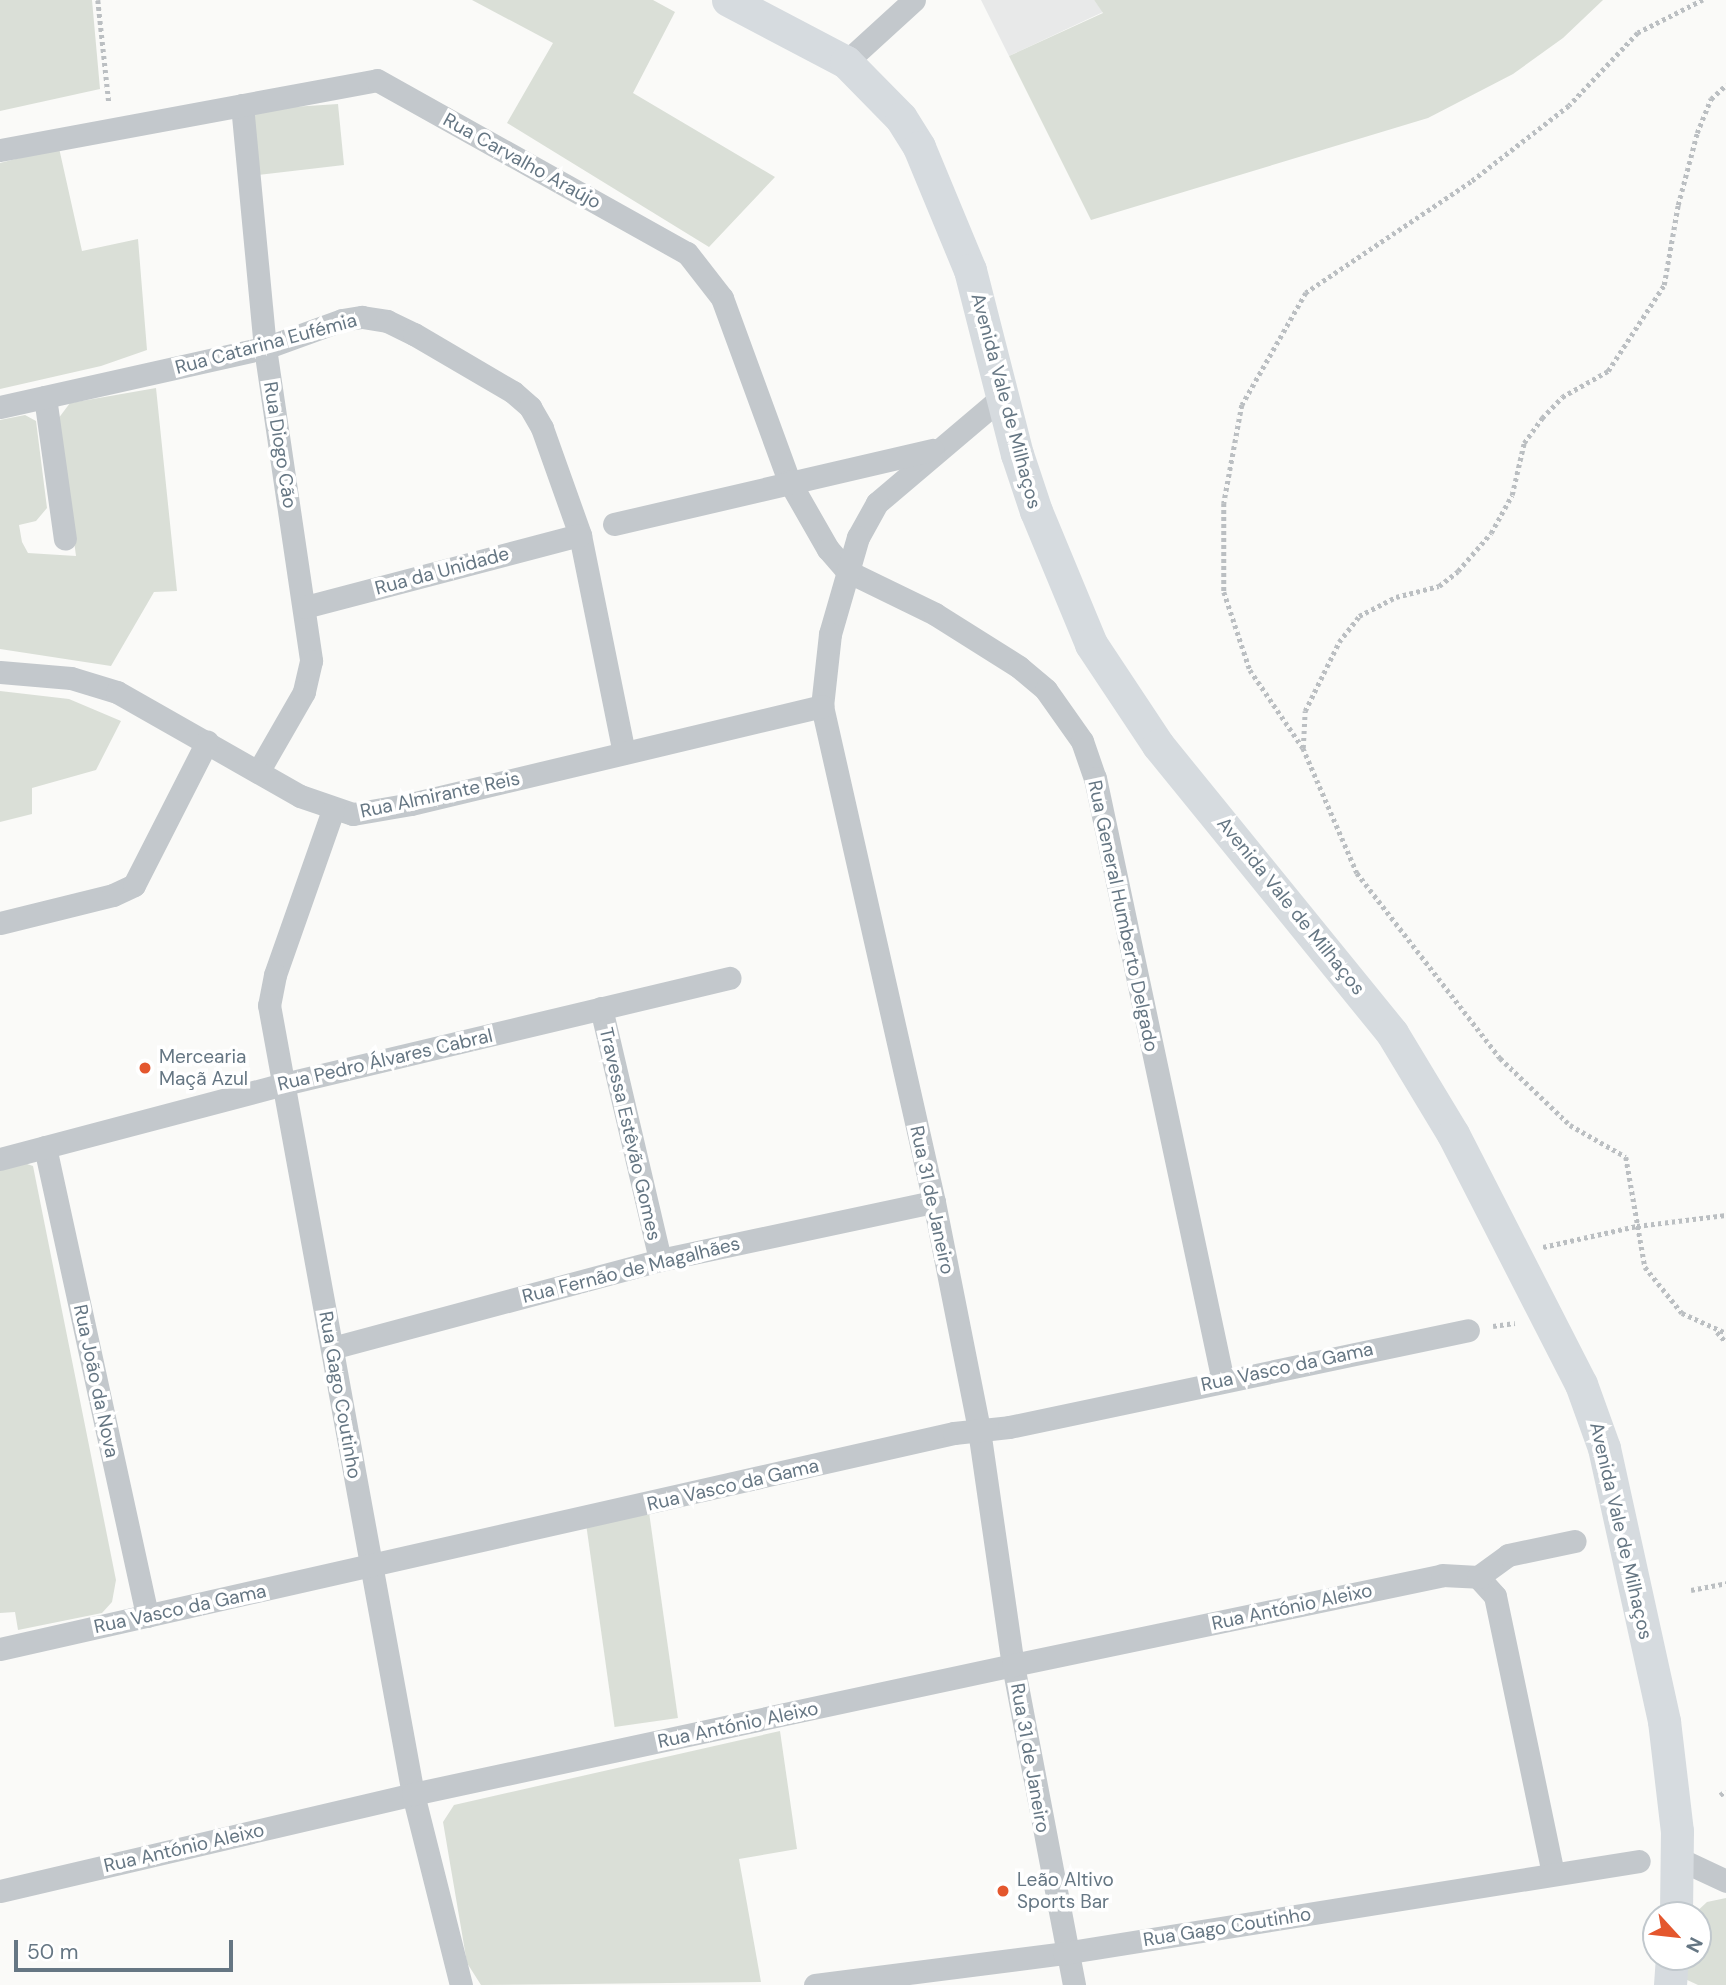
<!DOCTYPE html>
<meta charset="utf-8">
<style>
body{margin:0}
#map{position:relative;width:1726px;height:1985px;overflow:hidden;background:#fafaf8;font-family:"DM Sans",sans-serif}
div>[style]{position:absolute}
.built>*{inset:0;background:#e8e9e9}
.green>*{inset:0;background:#dadfd7;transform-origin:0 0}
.path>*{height:4.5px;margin-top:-2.25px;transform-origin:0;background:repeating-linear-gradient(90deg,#bbbfc2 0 3.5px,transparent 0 7px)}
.street>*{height:23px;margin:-11.5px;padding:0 11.5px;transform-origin:11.5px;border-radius:11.5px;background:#c3c8cc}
.secondary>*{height:33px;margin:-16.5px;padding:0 16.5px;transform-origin:16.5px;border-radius:16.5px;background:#d6dbdf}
.dots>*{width:19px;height:19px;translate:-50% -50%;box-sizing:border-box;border:4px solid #fff;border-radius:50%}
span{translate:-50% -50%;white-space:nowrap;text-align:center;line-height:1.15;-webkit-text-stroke:7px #fff;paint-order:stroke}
.street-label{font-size:19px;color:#657683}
.poi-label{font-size:19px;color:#657683}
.left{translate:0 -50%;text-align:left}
.north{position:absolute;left:1642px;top:1901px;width:70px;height:70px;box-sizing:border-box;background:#fff;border:2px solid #c1c8cd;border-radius:50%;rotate:117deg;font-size:19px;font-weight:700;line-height:28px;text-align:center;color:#657683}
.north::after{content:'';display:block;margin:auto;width:24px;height:32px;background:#e4572e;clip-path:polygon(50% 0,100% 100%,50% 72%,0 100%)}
.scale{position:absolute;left:14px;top:1940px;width:219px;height:32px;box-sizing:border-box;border:4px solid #657683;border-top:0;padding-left:9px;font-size:21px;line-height:24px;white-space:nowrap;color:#657683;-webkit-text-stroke:5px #fff;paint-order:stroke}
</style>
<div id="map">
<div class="built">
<i style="clip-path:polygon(981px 0,1094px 0,1103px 12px,1009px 56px)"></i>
</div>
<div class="green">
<i style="clip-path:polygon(0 0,92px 0,100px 89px,0 111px)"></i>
<i style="clip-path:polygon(472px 0,653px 0,675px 12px,633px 93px,775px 177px,709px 247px,507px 123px,553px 43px)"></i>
<i style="clip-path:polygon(1094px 0,1603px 0,1563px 38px,1513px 74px,1428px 118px,1091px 220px,1009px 56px,1103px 13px)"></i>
<i style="clip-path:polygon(338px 104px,344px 165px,258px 175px,250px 118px,262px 109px)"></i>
<i style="clip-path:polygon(59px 148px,82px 251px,138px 239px,147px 350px,101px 366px,0 389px,0 163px)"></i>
<i style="clip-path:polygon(156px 388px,177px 591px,154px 592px,111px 666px,0 649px,0 420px,25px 415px,36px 421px,47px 508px,36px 521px,19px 525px,22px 542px,28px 553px,76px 556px,58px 419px,70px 403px)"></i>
<i style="clip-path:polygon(0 691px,69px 699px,121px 721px,96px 770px,32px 788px,32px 814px,0 822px)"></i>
<i style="clip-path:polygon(21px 1162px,33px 1166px,116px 1580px,112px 1602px,102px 1613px,18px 1630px,15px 1612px,0 1613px,0 1169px)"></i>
<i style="left:649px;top:1512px;width:208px;height:64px;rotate:82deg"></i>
<i style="clip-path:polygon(780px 1731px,797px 1849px,739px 1859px,761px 1982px,481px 1985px,467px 1963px,443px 1822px,454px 1805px)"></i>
<i style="clip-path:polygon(1726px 1898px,1726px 1985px,1698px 1985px,1685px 1979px,1687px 1957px,1698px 1957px,1698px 1915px,1693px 1915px,1707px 1902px)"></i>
</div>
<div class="path">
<i style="left:98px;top:0;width:104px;rotate:83.9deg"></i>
<i style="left:1703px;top:0;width:73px;rotate:153.1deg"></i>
<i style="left:1638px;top:33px;width:100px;rotate:133.4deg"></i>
<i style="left:1569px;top:106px;width:124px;rotate:142.2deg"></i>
<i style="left:1471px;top:182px;width:199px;rotate:146.1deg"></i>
<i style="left:1306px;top:293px;width:129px;rotate:119.7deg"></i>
<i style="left:1242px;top:405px;width:100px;rotate:100.4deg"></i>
<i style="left:1224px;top:503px;width:89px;rotate:90deg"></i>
<i style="left:1224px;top:592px;width:82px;rotate:71.6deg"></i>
<i style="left:1250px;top:670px;width:94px;rotate:55.8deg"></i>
<i style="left:1303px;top:748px;width:136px;rotate:66.6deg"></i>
<i style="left:1357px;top:873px;width:234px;rotate:52.3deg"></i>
<i style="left:1500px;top:1058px;width:97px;rotate:43.7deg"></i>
<i style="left:1570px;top:1125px;width:64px;rotate:29.7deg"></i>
<i style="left:1626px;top:1157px;width:112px;rotate:80.2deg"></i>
<i style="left:1645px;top:1267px;width:59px;rotate:51.2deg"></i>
<i style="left:1682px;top:1313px;width:48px;rotate:24.4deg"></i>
<i style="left:1303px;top:748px;width:37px;rotate:-87deg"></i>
<i style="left:1305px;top:711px;width:77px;rotate:-63.8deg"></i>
<i style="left:1339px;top:642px;width:33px;rotate:-52deg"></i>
<i style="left:1359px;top:616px;width:42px;rotate:-27.2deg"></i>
<i style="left:1396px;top:597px;width:44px;rotate:-14.3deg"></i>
<i style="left:1439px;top:586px;width:24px;rotate:-38deg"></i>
<i style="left:1458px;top:571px;width:50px;rotate:-49deg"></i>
<i style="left:1491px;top:533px;width:43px;rotate:-61.1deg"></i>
<i style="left:1512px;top:495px;width:53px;rotate:-77deg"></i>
<i style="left:1524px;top:443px;width:31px;rotate:-54deg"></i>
<i style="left:1542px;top:418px;width:29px;rotate:-46deg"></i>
<i style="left:1562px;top:397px;width:53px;rotate:-29.5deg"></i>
<i style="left:1608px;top:371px;width:103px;rotate:-56.9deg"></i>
<i style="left:1664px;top:285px;width:81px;rotate:-80.1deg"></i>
<i style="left:1678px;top:205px;width:74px;rotate:-75.2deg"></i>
<i style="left:1697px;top:133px;width:37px;rotate:-68deg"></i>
<i style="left:1711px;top:99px;width:21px;rotate:-43deg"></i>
<i style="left:1543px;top:1247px;width:96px;rotate:-12.6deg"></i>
<i style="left:1637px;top:1226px;width:90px;rotate:-7deg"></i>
<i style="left:1493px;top:1326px;width:22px;rotate:-8deg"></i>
<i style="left:1717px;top:1332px;width:13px;rotate:48deg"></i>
<i style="left:1691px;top:1590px;width:36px;rotate:-11deg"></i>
<i style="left:1720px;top:1795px;width:7px;rotate:-34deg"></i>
</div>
<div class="street">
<i style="left:846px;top:62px;width:92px;rotate:-42.4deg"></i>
<i style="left:242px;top:105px;width:244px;rotate:84.6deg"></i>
<i style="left:265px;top:348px;width:316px;rotate:81.6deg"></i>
<i style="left:311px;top:661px;width:32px;rotate:103deg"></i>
<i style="left:304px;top:692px;width:92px;rotate:119.9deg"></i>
<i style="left:0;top:150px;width:383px;rotate:-10.5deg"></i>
<i style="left:377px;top:80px;width:355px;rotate:29.2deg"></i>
<i style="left:687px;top:253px;width:57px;rotate:52.1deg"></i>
<i style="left:722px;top:298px;width:195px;rotate:69.9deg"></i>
<i style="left:789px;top:481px;width:78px;rotate:60.2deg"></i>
<i style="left:828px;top:549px;width:29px;rotate:49deg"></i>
<i style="left:847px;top:571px;width:98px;rotate:26deg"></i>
<i style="left:935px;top:614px;width:99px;rotate:32.2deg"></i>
<i style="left:1019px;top:667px;width:35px;rotate:40deg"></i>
<i style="left:1046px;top:690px;width:62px;rotate:54.8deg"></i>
<i style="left:1082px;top:741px;width:39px;rotate:71deg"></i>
<i style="left:1095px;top:778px;width:616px;rotate:78.02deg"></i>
<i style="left:45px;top:397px;width:143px;rotate:82deg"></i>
<i style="left:1002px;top:397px;width:164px;rotate:139.7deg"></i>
<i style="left:877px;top:503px;width:39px;rotate:119deg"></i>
<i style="left:858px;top:537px;width:101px;rotate:106.1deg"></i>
<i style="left:830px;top:634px;width:72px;rotate:96.3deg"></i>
<i style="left:822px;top:706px;width:508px;rotate:77.28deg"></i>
<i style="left:934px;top:1202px;width:232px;rotate:78.8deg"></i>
<i style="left:979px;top:1430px;width:237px;rotate:81.8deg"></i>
<i style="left:1013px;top:1665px;width:326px;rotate:79.2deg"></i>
<i style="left:0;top:407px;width:271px;rotate:-12.6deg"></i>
<i style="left:265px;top:348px;width:82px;rotate:-20deg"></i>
<i style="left:342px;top:320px;width:20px;rotate:-9deg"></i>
<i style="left:362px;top:317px;width:25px;rotate:9deg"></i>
<i style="left:387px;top:321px;width:30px;rotate:26deg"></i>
<i style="left:414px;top:334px;width:115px;rotate:30.4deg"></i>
<i style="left:513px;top:392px;width:23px;rotate:41deg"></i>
<i style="left:530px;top:407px;width:24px;rotate:60deg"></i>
<i style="left:542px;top:428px;width:114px;rotate:70.4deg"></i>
<i style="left:580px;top:535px;width:222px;rotate:78.6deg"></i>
<i style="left:614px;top:524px;width:327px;rotate:-13.1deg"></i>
<i style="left:305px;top:607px;width:284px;rotate:-14.7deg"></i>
<i style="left:0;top:672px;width:71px;rotate:4.8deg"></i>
<i style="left:71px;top:678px;width:48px;rotate:16.9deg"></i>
<i style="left:117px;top:692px;width:210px;rotate:29.6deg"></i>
<i style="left:300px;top:796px;width:56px;rotate:18.8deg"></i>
<i style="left:353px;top:814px;width:59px;rotate:-9.8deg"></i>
<i style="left:411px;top:804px;width:423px;rotate:-13.4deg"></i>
<i style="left:333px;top:810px;width:175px;rotate:109.4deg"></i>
<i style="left:275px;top:975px;width:31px;rotate:101deg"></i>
<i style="left:269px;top:1005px;width:802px;rotate:79.66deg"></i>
<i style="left:413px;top:1794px;width:197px;rotate:75.9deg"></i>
<i style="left:0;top:923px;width:116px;rotate:-13.9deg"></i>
<i style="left:113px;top:895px;width:23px;rotate:-25deg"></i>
<i style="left:134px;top:885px;width:161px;rotate:-63deg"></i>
<i style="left:601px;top:1008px;width:259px;rotate:76.8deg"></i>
<i style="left:45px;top:1147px;width:480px;rotate:77.7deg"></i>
<i style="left:0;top:1159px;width:294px;rotate:-14.8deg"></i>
<i style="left:284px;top:1084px;width:458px;rotate:-13.4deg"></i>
<i style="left:332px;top:1348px;width:340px;rotate:-15deg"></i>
<i style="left:660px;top:1260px;width:280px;rotate:-12deg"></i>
<i style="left:1478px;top:1577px;width:25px;rotate:48deg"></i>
<i style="left:1495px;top:1596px;width:284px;rotate:78.2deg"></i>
<i style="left:0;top:1649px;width:978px;rotate:-12.76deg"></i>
<i style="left:954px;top:1433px;width:55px;rotate:-6.2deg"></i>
<i style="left:1009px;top:1427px;width:469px;rotate:-11.9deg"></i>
<i style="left:1677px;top:1858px;width:54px;rotate:25.1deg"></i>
<i style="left:0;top:1891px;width:424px;rotate:-13.2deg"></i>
<i style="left:413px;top:1794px;width:614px;rotate:-12.13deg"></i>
<i style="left:1013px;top:1665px;width:438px;rotate:-11.8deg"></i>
<i style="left:1442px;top:1575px;width:36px;rotate:3deg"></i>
<i style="left:1478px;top:1577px;width:37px;rotate:-36deg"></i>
<i style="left:1508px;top:1555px;width:68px;rotate:-11.8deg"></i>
<i style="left:815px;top:1985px;width:251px;rotate:-7.3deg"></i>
<i style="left:1064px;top:1953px;width:582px;rotate:-9.09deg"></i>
</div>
<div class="secondary">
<i style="left:728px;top:0;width:133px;rotate:27.7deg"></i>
<i style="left:846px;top:62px;width:78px;rotate:45.5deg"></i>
<i style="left:901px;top:118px;width:34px;rotate:58deg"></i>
<i style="left:919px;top:147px;width:133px;rotate:67.5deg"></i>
<i style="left:970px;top:270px;width:190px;rotate:75.7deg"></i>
<i style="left:1017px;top:454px;width:60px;rotate:71.6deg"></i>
<i style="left:1036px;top:511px;width:144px;rotate:67.5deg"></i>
<i style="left:1091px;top:644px;width:121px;rotate:56.4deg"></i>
<i style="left:1158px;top:745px;width:371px;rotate:50.9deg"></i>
<i style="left:1392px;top:1033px;width:118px;rotate:58.9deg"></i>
<i style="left:1453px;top:1134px;width:281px;rotate:62.9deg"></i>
<i style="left:1581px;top:1384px;width:68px;rotate:70.2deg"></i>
<i style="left:1604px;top:1448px;width:280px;rotate:77.6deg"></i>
<i style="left:1664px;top:1721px;width:111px;rotate:83.3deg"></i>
<i style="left:1677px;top:1831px;width:84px;rotate:90.7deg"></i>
<i style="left:1670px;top:1985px;width:28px;rotate:-86deg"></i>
</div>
<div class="dots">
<i style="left:145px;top:1068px;background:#e4572e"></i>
<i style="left:1003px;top:1891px;background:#e4572e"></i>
</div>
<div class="street-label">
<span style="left:522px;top:161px;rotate:29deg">Rua Carvalho Araújo</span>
<span style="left:266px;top:344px;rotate:-15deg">Rua Catarina Eufémia</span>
<span style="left:1006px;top:401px;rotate:75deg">Avenida Vale de Milhaços</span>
<span style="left:280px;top:445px;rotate:81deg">Rua Diogo Cão</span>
<span style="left:442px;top:571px;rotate:-15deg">Rua da Unidade</span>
<span style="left:440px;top:795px;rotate:-12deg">Rua Almirante Reis</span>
<span style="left:1291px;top:906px;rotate:51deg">Avenida Vale de Milhaços</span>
<span style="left:1123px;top:916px;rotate:78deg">Rua General Humberto Delgado</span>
<span style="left:385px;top:1060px;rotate:-13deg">Rua Pedro Álvares Cabral</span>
<span style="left:630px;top:1134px;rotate:77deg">Travessa Estêvão Gomes</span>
<span style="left:932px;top:1200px;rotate:78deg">Rua 31 de Janeiro</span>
<span style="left:631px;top:1270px;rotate:-14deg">Rua Fernão de Magalhães</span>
<span style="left:1287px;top:1367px;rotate:-12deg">Rua Vasco da Gama</span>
<span style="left:96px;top:1381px;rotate:78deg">Rua João da Nova</span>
<span style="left:340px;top:1395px;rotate:80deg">Rua Gago Coutinho</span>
<span style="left:733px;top:1485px;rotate:-13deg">Rua Vasco da Gama</span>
<span style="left:1621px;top:1531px;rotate:77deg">Avenida Vale de Milhaços</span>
<span style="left:1292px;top:1607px;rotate:-12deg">Rua António Aleixo</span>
<span style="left:180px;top:1609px;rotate:-12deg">Rua Vasco da Gama</span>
<span style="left:738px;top:1725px;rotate:-12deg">Rua António Aleixo</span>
<span style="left:1030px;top:1758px;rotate:80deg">Rua 31 de Janeiro</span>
<span style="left:184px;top:1848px;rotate:-13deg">Rua António Aleixo</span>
<span style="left:1227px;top:1927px;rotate:-9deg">Rua Gago Coutinho</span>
</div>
<div class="poi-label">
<span class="left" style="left:159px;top:1068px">Mercearia<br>Maçã Azul</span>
<span class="left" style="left:1017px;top:1891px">Leão Altivo<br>Sports Bar</span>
</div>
<div class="north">N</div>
<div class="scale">50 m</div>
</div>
